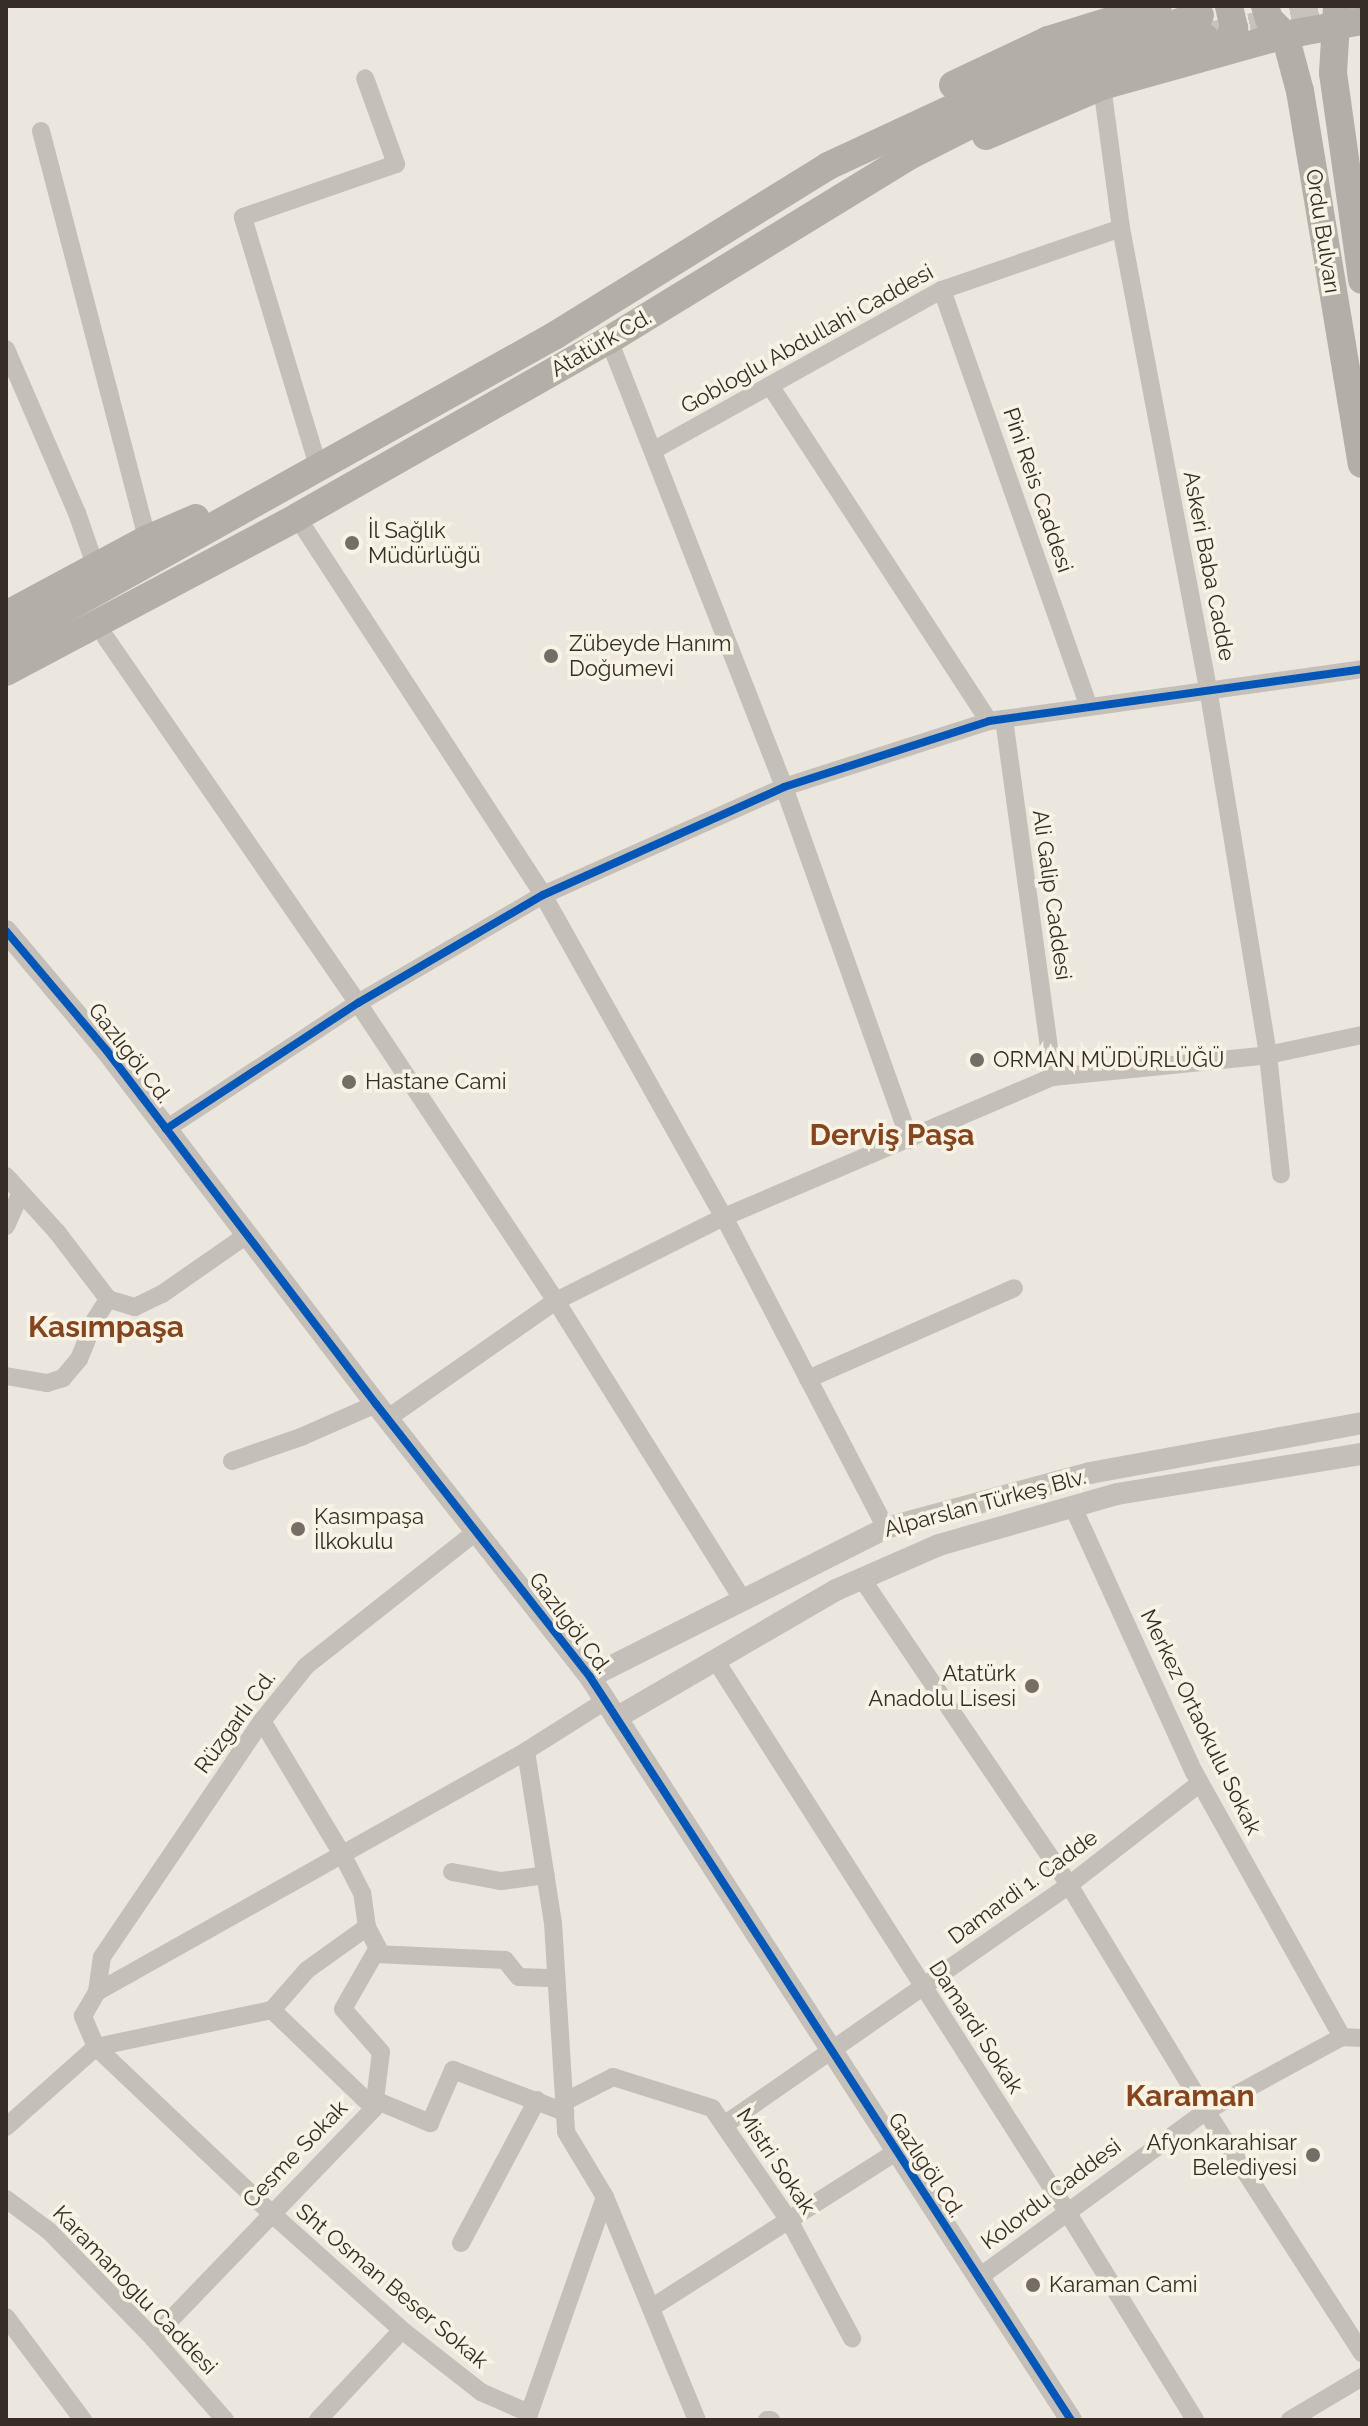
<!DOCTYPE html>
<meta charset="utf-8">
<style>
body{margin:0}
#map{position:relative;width:1368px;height:2426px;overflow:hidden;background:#ebe7df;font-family:Raleway,sans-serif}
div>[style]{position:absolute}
.primary-tunnel>*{height:28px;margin-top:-14px;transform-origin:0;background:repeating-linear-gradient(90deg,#c7c2ba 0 28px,transparent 0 42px)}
.minor>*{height:18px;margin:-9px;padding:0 9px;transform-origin:9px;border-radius:9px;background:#c4bfb8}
.tertiary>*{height:22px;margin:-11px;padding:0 11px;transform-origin:11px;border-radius:11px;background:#c4bfb8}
.primary>*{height:28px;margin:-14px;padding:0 14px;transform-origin:14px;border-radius:14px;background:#b3aea7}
.cycleway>*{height:8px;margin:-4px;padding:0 4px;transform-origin:4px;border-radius:4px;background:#0057b8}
.dots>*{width:22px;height:22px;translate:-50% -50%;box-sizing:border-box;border:4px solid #f9f3e5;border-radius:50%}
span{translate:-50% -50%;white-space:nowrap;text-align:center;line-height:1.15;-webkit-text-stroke:7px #f9f3e5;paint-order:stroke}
.street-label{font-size:22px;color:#352d26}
.poi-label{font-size:22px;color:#352d26}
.left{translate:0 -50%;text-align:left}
.right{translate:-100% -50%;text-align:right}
.district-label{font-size:30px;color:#84451f;font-weight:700}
.frame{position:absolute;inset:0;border:8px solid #352d26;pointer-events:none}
</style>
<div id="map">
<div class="primary-tunnel">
<i style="left:1209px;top:36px;width:148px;rotate:-11.7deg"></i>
</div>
<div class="minor">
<i style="left:1102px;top:86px;width:143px;rotate:82.4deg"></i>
<i style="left:1121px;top:228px;width:468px;rotate:79.3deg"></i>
<i style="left:1208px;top:688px;width:372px;rotate:80.7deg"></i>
<i style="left:1268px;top:1055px;width:120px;rotate:83.8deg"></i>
<i style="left:41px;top:131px;width:422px;rotate:75.4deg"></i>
<i style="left:942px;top:290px;width:440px;rotate:70.6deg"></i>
<i style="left:609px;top:340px;width:480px;rotate:68.6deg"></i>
<i style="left:784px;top:787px;width:375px;rotate:70.4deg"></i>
<i style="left:6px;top:349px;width:179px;rotate:66.6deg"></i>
<i style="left:77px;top:513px;width:58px;rotate:70.9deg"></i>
<i style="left:771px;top:387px;width:399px;rotate:56.9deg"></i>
<i style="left:654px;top:450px;width:329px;rotate:-29.1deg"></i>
<i style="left:942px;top:290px;width:189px;rotate:-19.1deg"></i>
<i style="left:318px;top:466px;width:260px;rotate:-106.8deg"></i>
<i style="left:243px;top:217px;width:162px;rotate:-19.1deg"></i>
<i style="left:396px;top:164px;width:91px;rotate:-109.8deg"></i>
<i style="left:297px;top:517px;width:451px;rotate:56.9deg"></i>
<i style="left:543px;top:895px;width:369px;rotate:60.7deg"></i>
<i style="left:724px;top:1217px;width:351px;rotate:62.5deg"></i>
<i style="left:106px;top:638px;width:444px;rotate:55.4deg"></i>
<i style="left:358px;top:1003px;width:358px;rotate:56.4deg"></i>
<i style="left:556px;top:1301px;width:353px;rotate:58deg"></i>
<i style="left:1004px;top:719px;width:361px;rotate:82.2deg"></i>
<i style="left:166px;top:1129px;width:230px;rotate:-33.3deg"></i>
<i style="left:358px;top:1003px;width:214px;rotate:-30.3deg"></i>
<i style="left:543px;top:895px;width:264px;rotate:-24.1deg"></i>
<i style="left:784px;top:787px;width:215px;rotate:-17.8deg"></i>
<i style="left:989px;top:721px;width:377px;rotate:-7.9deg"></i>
<i style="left:6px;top:1176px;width:76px;rotate:47.7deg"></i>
<i style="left:57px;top:1232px;width:84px;rotate:52.7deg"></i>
<i style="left:6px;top:1226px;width:36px;rotate:-66deg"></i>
<i style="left:108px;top:1299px;width:28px;rotate:17deg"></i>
<i style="left:135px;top:1307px;width:30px;rotate:-26deg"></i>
<i style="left:162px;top:1294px;width:103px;rotate:-34.8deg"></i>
<i style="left:6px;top:1376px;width:42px;rotate:9.7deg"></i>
<i style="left:47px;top:1383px;width:17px;rotate:-17deg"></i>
<i style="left:63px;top:1378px;width:25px;rotate:-50deg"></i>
<i style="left:79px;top:1359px;width:42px;rotate:-67.7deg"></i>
<i style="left:95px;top:1320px;width:25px;rotate:-58deg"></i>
<i style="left:808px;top:1379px;width:225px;rotate:-23.8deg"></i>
<i style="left:388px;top:1418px;width:205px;rotate:-34.9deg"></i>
<i style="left:556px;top:1301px;width:188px;rotate:-26.6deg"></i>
<i style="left:724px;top:1217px;width:358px;rotate:-23.1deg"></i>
<i style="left:1053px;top:1077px;width:216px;rotate:-5.8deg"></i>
<i style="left:1268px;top:1055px;width:96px;rotate:-12deg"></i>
<i style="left:232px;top:1461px;width:73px;rotate:-19.2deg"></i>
<i style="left:301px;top:1437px;width:82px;rotate:-23.7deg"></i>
<i style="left:1073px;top:1507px;width:291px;rotate:65.5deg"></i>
<i style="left:1194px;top:1772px;width:304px;rotate:60.8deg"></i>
<i style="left:862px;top:1579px;width:369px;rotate:55.9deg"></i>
<i style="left:1069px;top:1885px;width:264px;rotate:58.8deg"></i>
<i style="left:1206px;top:2111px;width:288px;rotate:57.2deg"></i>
<i style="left:716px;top:1661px;width:651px;rotate:57.48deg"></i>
<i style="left:1066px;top:2210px;width:246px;rotate:58.4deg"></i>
<i style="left:526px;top:1751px;width:174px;rotate:81.1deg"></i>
<i style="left:553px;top:1923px;width:209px;rotate:86.4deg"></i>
<i style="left:566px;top:2132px;width:76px;rotate:59deg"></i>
<i style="left:605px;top:2197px;width:236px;rotate:109.3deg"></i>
<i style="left:452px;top:1872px;width:50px;rotate:10.4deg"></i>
<i style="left:501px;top:1881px;width:45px;rotate:-7.6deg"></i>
<i style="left:375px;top:1954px;width:130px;rotate:2.6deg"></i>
<i style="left:505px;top:1960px;width:22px;rotate:51deg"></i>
<i style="left:519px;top:1977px;width:37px;rotate:2deg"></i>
<i style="left:97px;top:1992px;width:35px;rotate:-82deg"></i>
<i style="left:102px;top:1957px;width:285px;rotate:-55.9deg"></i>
<i style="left:262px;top:1721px;width:70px;rotate:-51.3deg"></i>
<i style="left:306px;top:1666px;width:218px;rotate:-38.3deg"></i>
<i style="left:272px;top:2010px;width:141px;rotate:43.9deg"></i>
<i style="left:375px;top:2100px;width:60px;rotate:22.7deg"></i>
<i style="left:430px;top:2123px;width:58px;rotate:-66.5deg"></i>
<i style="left:453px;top:2070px;width:120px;rotate:20.6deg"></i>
<i style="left:564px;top:2102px;width:55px;rotate:-27deg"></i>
<i style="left:613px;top:2077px;width:104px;rotate:17.4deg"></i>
<i style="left:712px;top:2108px;width:138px;rotate:55.6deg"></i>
<i style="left:790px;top:2222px;width:132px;rotate:61.9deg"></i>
<i style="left:724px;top:2125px;width:420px;rotate:-34.8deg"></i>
<i style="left:1069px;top:1885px;width:166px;rotate:-37.9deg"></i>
<i style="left:6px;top:2127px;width:120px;rotate:-41.6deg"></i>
<i style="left:96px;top:2047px;width:180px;rotate:-11.9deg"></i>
<i style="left:272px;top:2010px;width:53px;rotate:-48.8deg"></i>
<i style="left:307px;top:1970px;width:74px;rotate:-35.6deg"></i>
<i style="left:605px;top:2197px;width:241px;rotate:67.6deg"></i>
<i style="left:6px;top:2199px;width:54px;rotate:36.7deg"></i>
<i style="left:49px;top:2231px;width:149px;rotate:45.8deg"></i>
<i style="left:153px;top:2338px;width:109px;rotate:48.7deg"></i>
<i style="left:461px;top:2243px;width:162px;rotate:-62deg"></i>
<i style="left:978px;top:2278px;width:283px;rotate:-36.2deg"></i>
<i style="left:1206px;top:2111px;width:155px;rotate:-28.6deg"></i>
<i style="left:1342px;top:2037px;width:20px;rotate:3deg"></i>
<i style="left:651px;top:2308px;width:290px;rotate:-32.5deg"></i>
<i style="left:6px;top:2317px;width:129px;rotate:53.2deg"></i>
<i style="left:153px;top:2338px;width:319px;rotate:-46.1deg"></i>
<i style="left:374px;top:2108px;width:56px;rotate:-82.9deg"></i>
<i style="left:381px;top:2052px;width:57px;rotate:-131.5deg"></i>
<i style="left:343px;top:2009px;width:70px;rotate:-60.2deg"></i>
<i style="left:378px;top:1948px;width:24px;rotate:-118deg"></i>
<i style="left:367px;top:1927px;width:34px;rotate:-98deg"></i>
<i style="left:362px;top:1893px;width:44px;rotate:-117.1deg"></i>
<i style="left:342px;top:1854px;width:155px;rotate:-121deg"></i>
<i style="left:529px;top:2413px;width:52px;rotate:-156.4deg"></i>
<i style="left:481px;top:2392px;width:100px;rotate:-141.9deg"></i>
<i style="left:402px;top:2330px;width:176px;rotate:-138.2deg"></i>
<i style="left:271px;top:2213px;width:241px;rotate:-136.5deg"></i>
<i style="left:96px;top:2047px;width:34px;rotate:-113deg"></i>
<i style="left:83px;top:2016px;width:28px;rotate:-60deg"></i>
<i style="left:97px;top:1992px;width:492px;rotate:-29.3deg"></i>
<i style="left:526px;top:1751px;width:93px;rotate:-32.3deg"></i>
<i style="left:318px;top:2420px;width:123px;rotate:-47deg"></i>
<i style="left:767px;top:2420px;width:4px"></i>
<i style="left:1290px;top:2420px;width:84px;rotate:-30.8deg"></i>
</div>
<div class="tertiary">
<i style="left:6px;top:931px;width:157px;rotate:49.9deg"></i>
<i style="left:107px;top:1051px;width:444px;rotate:52.7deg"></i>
<i style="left:376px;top:1404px;width:347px;rotate:51.9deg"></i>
<i style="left:590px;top:1677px;width:885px;rotate:57.08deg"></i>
<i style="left:590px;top:1677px;width:331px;rotate:-26.7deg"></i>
<i style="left:886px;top:1528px;width:211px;rotate:-15.1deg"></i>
<i style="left:1090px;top:1473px;width:277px;rotate:-10.4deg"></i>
<i style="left:616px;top:1718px;width:255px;rotate:-30.2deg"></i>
<i style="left:836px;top:1590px;width:112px;rotate:-23.6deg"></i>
<i style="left:939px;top:1545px;width:185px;rotate:-16deg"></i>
<i style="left:1117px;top:1494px;width:248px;rotate:-9.3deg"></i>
</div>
<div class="primary">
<i style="left:1265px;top:6px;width:14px;rotate:73deg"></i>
<i style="left:1269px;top:19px;width:23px;rotate:45deg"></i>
<i style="left:1285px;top:35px;width:58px;rotate:75deg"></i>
<i style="left:1300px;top:91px;width:378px;rotate:80.6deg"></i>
<i style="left:1337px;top:7px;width:66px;rotate:93.5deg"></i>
<i style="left:1333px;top:73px;width:209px;rotate:82deg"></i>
<i style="left:1222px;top:52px;width:27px;rotate:-63deg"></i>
<i style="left:1234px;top:28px;width:23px;rotate:-103deg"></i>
<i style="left:953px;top:85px;width:105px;rotate:-25.3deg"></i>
<i style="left:1048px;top:40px;width:115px;rotate:-17.2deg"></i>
<i style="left:986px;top:136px;width:126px;rotate:-23.3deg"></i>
<i style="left:1102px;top:86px;width:190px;rotate:-15.6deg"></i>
<i style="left:1285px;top:35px;width:78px;rotate:-10.3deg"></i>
<i style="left:6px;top:615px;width:160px;rotate:-28.3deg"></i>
<i style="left:147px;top:539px;width:53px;rotate:-23.2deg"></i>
<i style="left:6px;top:642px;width:628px;rotate:-29.18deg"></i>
<i style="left:554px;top:336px;width:322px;rotate:-31.8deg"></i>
<i style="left:828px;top:166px;width:226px;rotate:-24.9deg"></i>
<i style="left:1033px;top:71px;width:176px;rotate:-18.5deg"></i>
<i style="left:6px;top:672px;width:330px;rotate:-28deg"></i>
<i style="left:297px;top:517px;width:359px;rotate:-29.6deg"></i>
<i style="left:609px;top:340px;width:352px;rotate:-31.5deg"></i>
<i style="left:909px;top:156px;width:122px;rotate:-26.8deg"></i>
<i style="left:1018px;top:101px;width:115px;rotate:-21.9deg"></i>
<i style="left:1125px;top:58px;width:82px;rotate:-14.9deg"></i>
</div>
<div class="cycleway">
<i style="left:6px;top:931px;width:157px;rotate:49.9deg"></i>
<i style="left:107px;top:1051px;width:444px;rotate:52.7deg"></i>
<i style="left:376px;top:1404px;width:347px;rotate:51.9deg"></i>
<i style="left:590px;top:1677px;width:885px;rotate:57.08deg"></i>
<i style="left:166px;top:1129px;width:230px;rotate:-33.3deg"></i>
<i style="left:358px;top:1003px;width:214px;rotate:-30.3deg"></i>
<i style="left:543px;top:895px;width:264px;rotate:-24.1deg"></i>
<i style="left:784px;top:787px;width:215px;rotate:-17.8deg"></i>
<i style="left:989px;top:721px;width:377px;rotate:-7.9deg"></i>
</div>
<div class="dots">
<i style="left:352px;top:543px;background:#756e67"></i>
<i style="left:551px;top:656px;background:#756e67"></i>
<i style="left:977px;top:1060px;background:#756e67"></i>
<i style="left:349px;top:1082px;background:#756e67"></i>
<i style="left:298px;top:1529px;background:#756e67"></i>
<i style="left:1032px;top:1686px;background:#756e67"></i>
<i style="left:1313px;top:2155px;background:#756e67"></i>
<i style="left:1033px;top:2285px;background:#756e67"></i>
</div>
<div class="street-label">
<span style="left:1323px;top:231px;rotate:81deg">Ordu Bulvarı</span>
<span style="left:807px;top:339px;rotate:-29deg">Gobloglu Abdullahi Caddesi</span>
<span style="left:601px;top:343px;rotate:-30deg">Atatürk Cd.</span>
<span style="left:1038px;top:490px;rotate:71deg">Pini Reis Caddesi</span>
<span style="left:1209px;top:566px;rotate:79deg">Askeri Baba Cadde</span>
<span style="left:1052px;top:895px;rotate:82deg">Ali Galip Caddesi</span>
<span style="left:130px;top:1053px;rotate:52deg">Gazlıgöl Cd.</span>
<span style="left:985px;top:1503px;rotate:-15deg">Alparslan Türkeş Blv.</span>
<span style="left:570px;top:1623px;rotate:53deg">Gazlıgöl Cd.</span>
<span style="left:235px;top:1722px;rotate:-54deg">Rüzgarlı Cd.</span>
<span style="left:1201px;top:1722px;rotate:64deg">Merkez Ortaokulu Sokak</span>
<span style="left:1023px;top:1887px;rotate:-36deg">Damardi 1. Cadde</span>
<span style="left:976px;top:2027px;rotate:57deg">Damardi Sokak</span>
<span style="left:295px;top:2154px;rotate:-46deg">Cesme Sokak</span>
<span style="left:776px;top:2161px;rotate:56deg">Mistri Sokak</span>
<span style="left:926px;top:2165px;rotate:57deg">Gazlıgöl Cd.</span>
<span style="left:1051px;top:2194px;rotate:-37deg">Kolordu Caddesi</span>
<span style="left:392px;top:2286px;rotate:40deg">Sht Osman Beser Sokak</span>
<span style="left:135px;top:2290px;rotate:46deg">Karamanoglu Caddesi</span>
</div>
<div class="poi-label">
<span class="left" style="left:368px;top:543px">İl Sağlık<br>Müdürlüğü</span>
<span class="left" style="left:569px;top:656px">Zübeyde Hanım<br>Doğumevi</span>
<span class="left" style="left:993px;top:1060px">ORMAN MÜDÜRLÜĞÜ</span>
<span class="left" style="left:365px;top:1082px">Hastane Cami</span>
<span class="left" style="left:314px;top:1529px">Kasımpaşa<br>İlkokulu</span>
<span class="right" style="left:1016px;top:1686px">Atatürk<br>Anadolu Lisesi</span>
<span class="right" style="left:1297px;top:2155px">Afyonkarahisar<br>Belediyesi</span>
<span class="left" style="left:1049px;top:2285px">Karaman Cami</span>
</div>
<div class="district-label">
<span style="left:892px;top:1135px">Derviş Paşa</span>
<span style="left:106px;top:1327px">Kasımpaşa</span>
<span style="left:1190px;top:2096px">Karaman</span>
</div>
<div class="frame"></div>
</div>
